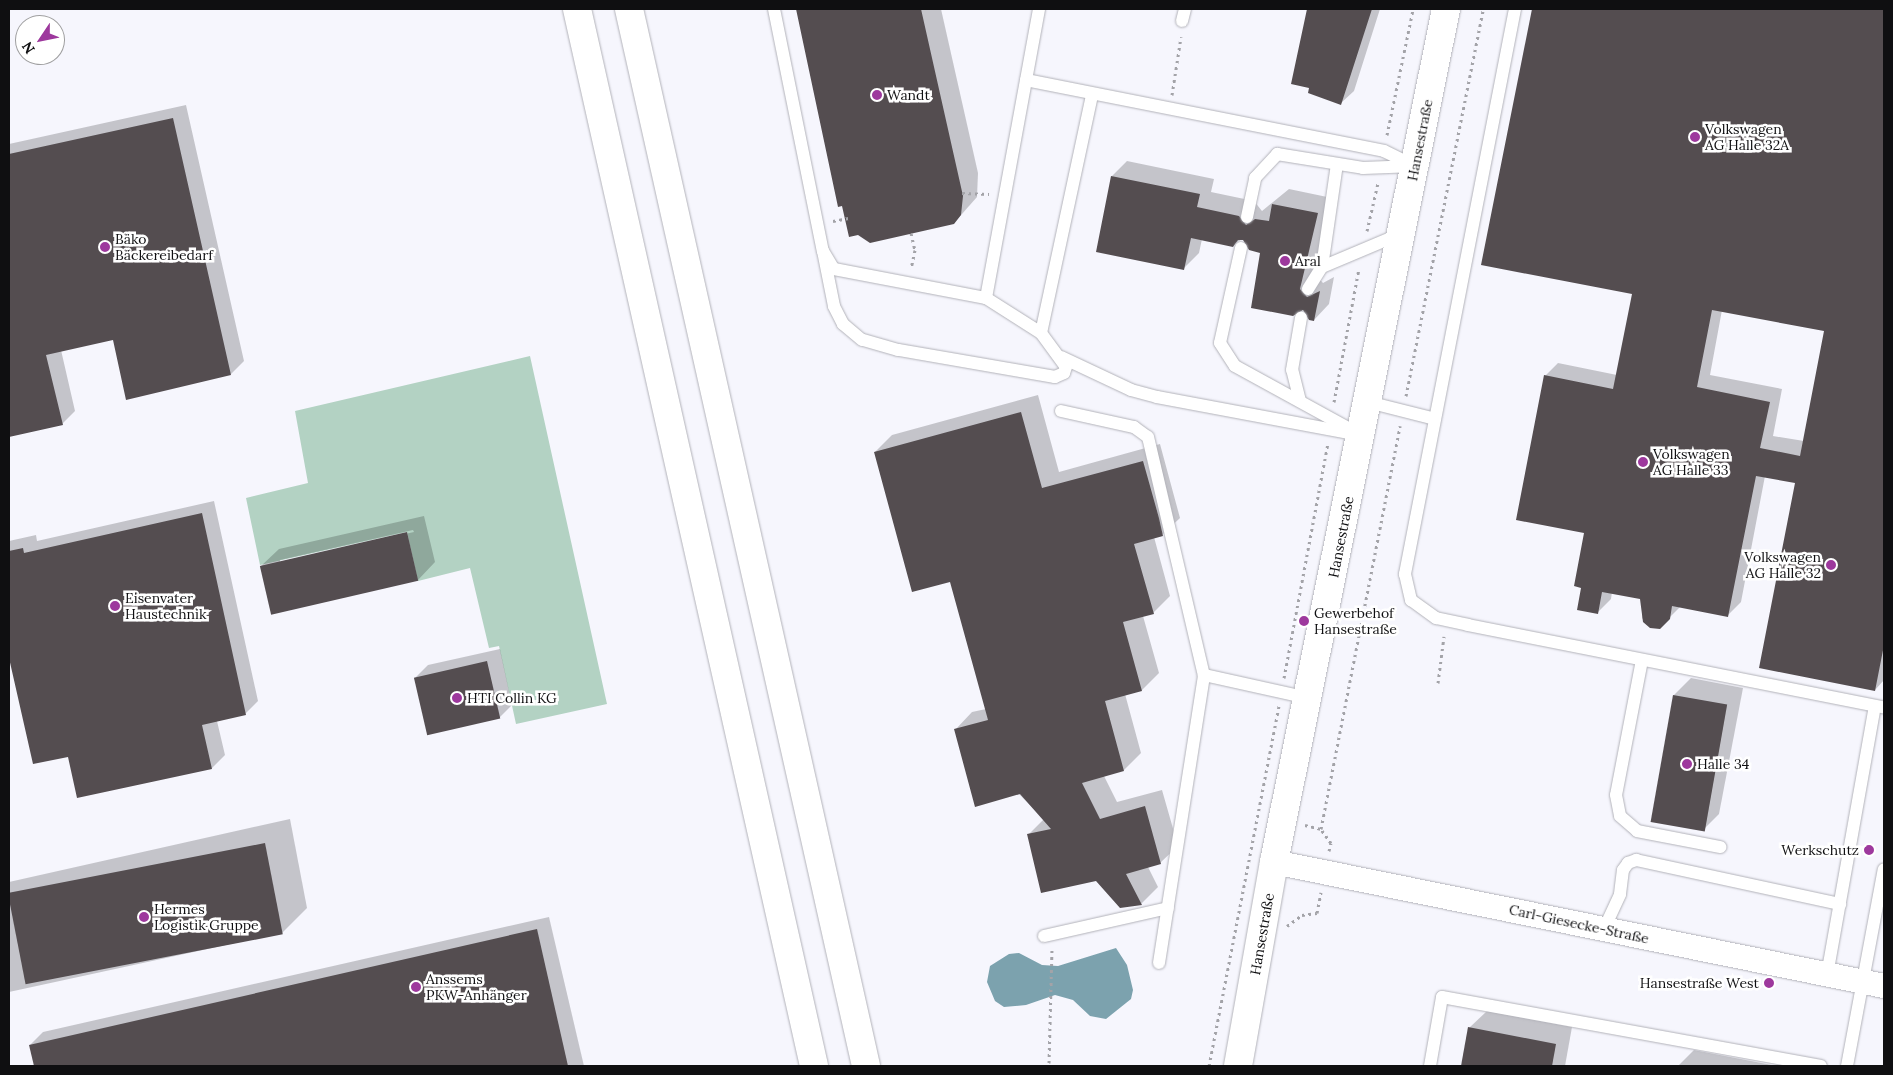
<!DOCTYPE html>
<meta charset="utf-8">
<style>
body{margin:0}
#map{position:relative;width:1893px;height:1075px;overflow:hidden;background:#f6f6fd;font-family:Lora,serif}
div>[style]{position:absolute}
.green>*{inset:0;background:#b3d2c3}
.water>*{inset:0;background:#7ca2ae}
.shadow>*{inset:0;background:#0003}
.building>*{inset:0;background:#544d50;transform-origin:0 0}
.path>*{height:3px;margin-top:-1.5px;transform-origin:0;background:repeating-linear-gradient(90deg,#a3a3a8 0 2.5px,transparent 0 6.5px)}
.roads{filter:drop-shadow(0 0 1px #b2b2b9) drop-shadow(0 0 1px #b2b2b9)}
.service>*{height:12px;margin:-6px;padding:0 6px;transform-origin:6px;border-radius:6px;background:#fff}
.minor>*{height:24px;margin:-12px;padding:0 12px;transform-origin:12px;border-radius:12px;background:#fff}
.secondary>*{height:28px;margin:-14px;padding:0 14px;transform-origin:14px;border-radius:14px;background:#fff}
.motorway>*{height:28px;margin:-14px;padding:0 14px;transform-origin:14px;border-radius:14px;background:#fff}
.dots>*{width:14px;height:14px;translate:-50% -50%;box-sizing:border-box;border:2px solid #fff;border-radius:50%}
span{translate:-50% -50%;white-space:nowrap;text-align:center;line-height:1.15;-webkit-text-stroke:5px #fff;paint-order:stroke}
.poi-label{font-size:14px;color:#0f0f11}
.left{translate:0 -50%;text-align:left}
.right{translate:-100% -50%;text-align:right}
.street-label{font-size:14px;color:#0f0f11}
.frame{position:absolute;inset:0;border:10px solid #0f0f11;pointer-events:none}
.north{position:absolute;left:15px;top:15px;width:50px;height:50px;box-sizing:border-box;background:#fff;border:1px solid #9f9fa0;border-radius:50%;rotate:236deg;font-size:14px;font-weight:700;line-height:20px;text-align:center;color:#0f0f11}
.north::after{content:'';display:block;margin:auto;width:18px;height:22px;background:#9d389d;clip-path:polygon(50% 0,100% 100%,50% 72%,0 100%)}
</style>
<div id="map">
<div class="green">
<i style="clip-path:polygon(530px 356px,607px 704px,516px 724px,499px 646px,489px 648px,470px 568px,418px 581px,407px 532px,260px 565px,246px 498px,308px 483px,295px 411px)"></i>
</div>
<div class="water">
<i style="clip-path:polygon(1116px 948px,1127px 965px,1133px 990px,1131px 999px,1106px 1019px,1090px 1016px,1073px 1000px,1055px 995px,1026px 1005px,1004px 1007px,995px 1001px,987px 982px,990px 966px,1009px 954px,1019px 953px,1042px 965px,1058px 966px)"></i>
</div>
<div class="shadow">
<i style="clip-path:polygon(797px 9px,941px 9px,978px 173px,977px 197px,954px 223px,839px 205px)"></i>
<i style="clip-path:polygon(1308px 9px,1380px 9px,1354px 91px,1341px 103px,1311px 87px,1292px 83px)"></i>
<i style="clip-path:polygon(evenodd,1533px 9px,1884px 9px,1884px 680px,1875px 690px,1796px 482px,1765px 476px,1741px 602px,1728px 615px,1681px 606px,1660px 627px,1647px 625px,1642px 618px,1642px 598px,1612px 592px,1611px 599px,1598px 612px,1585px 532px,1545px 376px,1558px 363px,1617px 375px,1633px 293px,1482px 264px,1533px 9px,1722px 310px,1826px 330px,1804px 441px,1773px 436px,1782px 389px,1710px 375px,1722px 310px)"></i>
<i style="clip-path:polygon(186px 105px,244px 361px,231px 374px,114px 338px,61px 350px,75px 411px,62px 424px,9px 436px,9px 144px)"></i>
<i style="clip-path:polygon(1127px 161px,1214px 179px,1211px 192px,1254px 201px,1262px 211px,1289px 189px,1332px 198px,1315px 274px,1323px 283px,1334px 277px,1329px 304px,1314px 320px,1262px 252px,1242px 239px,1233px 245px,1202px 239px,1199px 253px,1184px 268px,1112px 176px)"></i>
<i style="clip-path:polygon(1038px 395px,1059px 472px,1160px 444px,1180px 518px,1162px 535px,1154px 537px,1170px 596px,1153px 613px,1143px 616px,1159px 673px,1142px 690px,1125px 694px,1141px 753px,1124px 770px,1104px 776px,1117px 802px,1162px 790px,1178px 846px,1160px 863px,1148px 867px,1158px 887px,1141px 904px,1097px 880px,1029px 834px,1044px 819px,955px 730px,972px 712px,986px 709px,951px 580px,875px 452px,892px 435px)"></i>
<i style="clip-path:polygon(214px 501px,258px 701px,245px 714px,217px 721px,225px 755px,212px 768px,69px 755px,34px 763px,9px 653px,9px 541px,36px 535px,37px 541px)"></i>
<i style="clip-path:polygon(evenodd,424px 516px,435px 562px,418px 580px,272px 611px,261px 566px,279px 549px,424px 516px,413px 530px,414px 532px,280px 562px,280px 560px,413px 530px)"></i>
<i style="clip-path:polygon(500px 649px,512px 705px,499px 718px,415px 678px,428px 665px)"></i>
<i style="clip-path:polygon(1691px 678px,1743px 688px,1719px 814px,1702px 831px,1674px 695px)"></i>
<i style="clip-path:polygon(290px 819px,307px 908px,282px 933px,9px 992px,9px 882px)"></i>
<i style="clip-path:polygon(549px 917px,584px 1066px,35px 1066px,30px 1045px,43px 1032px)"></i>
<i style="clip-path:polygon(1487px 1011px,1572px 1027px,1565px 1066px,1462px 1066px,1469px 1028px)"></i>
<i style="clip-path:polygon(1694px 1050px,1777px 1066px,1678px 1066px)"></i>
</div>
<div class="building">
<i style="clip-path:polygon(796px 9px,921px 9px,963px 196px,961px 215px,954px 224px,870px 243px,858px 235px,849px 237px,842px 206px,838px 207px)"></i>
<i style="clip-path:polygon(1307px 9px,1372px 9px,1341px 105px,1308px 93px,1309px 88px,1291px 84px)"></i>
<i style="clip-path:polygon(evenodd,1532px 9px,1884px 9px,1884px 645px,1875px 691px,1759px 668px,1795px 483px,1756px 476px,1728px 617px,1672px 606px,1670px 619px,1660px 629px,1650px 628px,1643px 622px,1640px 599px,1602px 592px,1598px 614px,1577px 610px,1581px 588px,1574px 586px,1584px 533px,1516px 520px,1544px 375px,1613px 389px,1632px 294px,1481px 265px,1532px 9px,1712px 310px,1824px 331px,1800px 456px,1760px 448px,1770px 402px,1697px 387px,1712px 310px)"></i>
<i style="clip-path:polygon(173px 118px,231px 375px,126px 400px,113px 340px,46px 355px,63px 425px,9px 437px,9px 154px)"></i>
<i style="clip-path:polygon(1111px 176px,1200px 194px,1197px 207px,1239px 216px,1246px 225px,1255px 219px,1269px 221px,1272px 204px,1318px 213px,1300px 289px,1307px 297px,1320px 291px,1314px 321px,1309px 320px,1303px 310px,1293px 316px,1251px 308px,1260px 253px,1249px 250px,1243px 240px,1238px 240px,1233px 247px,1191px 238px,1184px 270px,1096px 252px)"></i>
<i style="clip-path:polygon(1021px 412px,1042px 488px,1143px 461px,1159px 518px,1163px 536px,1134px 544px,1154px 614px,1123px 622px,1142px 691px,1105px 701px,1124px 771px,1082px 783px,1100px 819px,1145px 806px,1161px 864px,1126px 874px,1142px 905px,1120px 908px,1096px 881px,1041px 893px,1027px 834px,1051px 829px,1020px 794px,975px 807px,954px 729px,988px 720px,950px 582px,912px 592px,874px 452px)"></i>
<i style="clip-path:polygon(202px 513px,246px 715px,202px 725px,212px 769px,77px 798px,68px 757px,33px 764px,9px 658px,9px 551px,23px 548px,24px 553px)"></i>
<i style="left:407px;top:532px;width:50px;height:151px;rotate:77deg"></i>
<i style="left:487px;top:661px;width:59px;height:75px;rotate:77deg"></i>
<i style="left:1673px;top:695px;width:55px;height:129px;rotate:10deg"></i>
<i style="left:265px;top:843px;width:93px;height:262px;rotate:79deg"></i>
<i style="clip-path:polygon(537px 929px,568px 1066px,34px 1066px,29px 1045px)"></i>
<i style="clip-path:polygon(1468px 1027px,1556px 1044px,1552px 1066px,1461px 1066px)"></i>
</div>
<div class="path">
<i style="left:1172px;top:95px;width:59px;rotate:-81.2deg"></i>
<i style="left:1387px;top:135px;width:129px;rotate:-78.3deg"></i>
<i style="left:962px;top:193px;width:27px;rotate:2deg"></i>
<i style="left:833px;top:221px;width:16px;rotate:-11deg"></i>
<i style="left:1367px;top:231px;width:49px;rotate:-77.1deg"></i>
<i style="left:911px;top:233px;width:17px;rotate:77deg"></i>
<i style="left:915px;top:250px;width:19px;rotate:102deg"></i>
<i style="left:1406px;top:396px;width:395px;rotate:-78.7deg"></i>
<i style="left:1334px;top:402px;width:135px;rotate:-79.4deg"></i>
<i style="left:1284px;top:678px;width:239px;rotate:-79.4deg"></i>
<i style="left:1438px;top:683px;width:47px;rotate:-82.7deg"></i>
<i style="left:1305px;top:825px;width:16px;rotate:14deg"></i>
<i style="left:1329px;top:851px;width:8px;rotate:-76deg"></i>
<i style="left:1331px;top:843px;width:17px;rotate:-126deg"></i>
<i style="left:1321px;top:829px;width:411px;rotate:-78.9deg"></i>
<i style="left:1287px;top:926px;width:19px;rotate:-36deg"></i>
<i style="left:1302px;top:915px;width:15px;rotate:-8deg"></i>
<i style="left:1317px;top:913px;width:21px;rotate:-79deg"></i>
<i style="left:1049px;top:1063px;width:114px;rotate:-88.5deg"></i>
<i style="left:1209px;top:1066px;width:367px;rotate:-79deg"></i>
</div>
<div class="roads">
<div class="service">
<i style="left:774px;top:9px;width:247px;rotate:78.6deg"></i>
<i style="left:823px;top:251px;width:21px;rotate:59deg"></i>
<i style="left:834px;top:269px;width:155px;rotate:10.8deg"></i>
<i style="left:986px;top:298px;width:65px;rotate:32.5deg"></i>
<i style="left:1041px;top:333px;width:42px;rotate:53.7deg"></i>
<i style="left:1066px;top:367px;width:6px;rotate:108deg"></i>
<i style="left:1064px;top:373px;width:10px;rotate:156deg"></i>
<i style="left:1055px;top:377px;width:159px;rotate:-170.2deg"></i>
<i style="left:898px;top:350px;width:37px;rotate:-164deg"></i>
<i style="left:862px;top:340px;width:25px;rotate:-140deg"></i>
<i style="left:843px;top:324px;width:20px;rotate:-117deg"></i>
<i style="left:834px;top:306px;width:56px;rotate:-101.3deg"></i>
<i style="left:1515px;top:9px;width:576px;rotate:101.02deg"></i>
<i style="left:1405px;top:574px;width:27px;rotate:77deg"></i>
<i style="left:1411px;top:600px;width:31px;rotate:36deg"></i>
<i style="left:1436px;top:618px;width:33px;rotate:12deg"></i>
<i style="left:1468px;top:625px;width:424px;rotate:11.2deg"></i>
<i style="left:1182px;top:21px;width:12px;rotate:-76deg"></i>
<i style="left:1026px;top:80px;width:365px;rotate:11.2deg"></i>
<i style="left:1384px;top:151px;width:34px;rotate:26deg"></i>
<i style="left:1337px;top:164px;width:104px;rotate:98.3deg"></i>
<i style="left:1322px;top:267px;width:85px;rotate:-22.9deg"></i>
<i style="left:1247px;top:217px;width:40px;rotate:-78deg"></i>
<i style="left:1255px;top:178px;width:33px;rotate:-47deg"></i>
<i style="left:1277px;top:154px;width:87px;rotate:9.2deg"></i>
<i style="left:1363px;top:168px;width:52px;rotate:-2.2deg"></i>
<i style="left:1241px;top:248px;width:97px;rotate:102.5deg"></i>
<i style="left:1220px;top:343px;width:27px;rotate:57deg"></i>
<i style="left:1235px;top:366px;width:131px;rotate:28.7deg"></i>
<i style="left:1308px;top:289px;width:26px;rotate:-58deg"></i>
<i style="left:986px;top:298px;width:294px;rotate:-79.6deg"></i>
<i style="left:1041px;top:333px;width:243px;rotate:-77.9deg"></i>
<i style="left:1061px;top:357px;width:77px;rotate:25.2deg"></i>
<i style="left:1131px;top:390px;width:27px;rotate:15deg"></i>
<i style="left:1157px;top:397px;width:208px;rotate:10.6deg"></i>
<i style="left:1300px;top:401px;width:32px;rotate:-104deg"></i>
<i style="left:1292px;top:370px;width:53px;rotate:-80.2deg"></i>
<i style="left:1368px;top:402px;width:69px;rotate:14.2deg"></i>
<i style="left:1061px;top:411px;width:75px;rotate:12.4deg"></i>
<i style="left:1134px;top:427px;width:17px;rotate:36deg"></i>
<i style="left:1148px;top:437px;width:244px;rotate:76.8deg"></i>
<i style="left:1642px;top:660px;width:137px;rotate:100.9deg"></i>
<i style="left:1616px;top:795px;width:21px;rotate:79deg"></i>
<i style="left:1620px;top:816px;width:23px;rotate:41deg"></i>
<i style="left:1637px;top:831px;width:85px;rotate:10.9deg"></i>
<i style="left:1604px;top:929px;width:38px;rotate:-65deg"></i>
<i style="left:1620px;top:894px;width:24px;rotate:-83deg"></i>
<i style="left:1623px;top:870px;width:9px;rotate:-54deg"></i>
<i style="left:1628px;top:863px;width:9px;rotate:-21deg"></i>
<i style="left:1636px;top:860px;width:209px;rotate:12.2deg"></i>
<i style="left:1044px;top:936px;width:127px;rotate:-12.7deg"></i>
<i style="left:1159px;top:963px;width:291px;rotate:-81.1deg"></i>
<i style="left:1204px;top:675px;width:107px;rotate:12.4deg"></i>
<i style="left:1827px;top:975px;width:273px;rotate:-79.9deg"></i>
<i style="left:1430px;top:1066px;width:70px;rotate:-80.1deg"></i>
<i style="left:1442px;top:997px;width:385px;rotate:10.3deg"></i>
<i style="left:1847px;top:1066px;width:200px;rotate:-79.4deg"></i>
</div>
<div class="minor">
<i style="left:1274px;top:862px;width:622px;rotate:11.49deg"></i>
</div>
<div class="secondary">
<i style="left:1238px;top:1066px;width:207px;rotate:-80deg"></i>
<i style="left:1274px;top:862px;width:870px;rotate:-78.6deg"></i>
</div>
<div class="motorway">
<i style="left:577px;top:9px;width:1083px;rotate:77.36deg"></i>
<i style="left:629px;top:9px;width:1083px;rotate:77.36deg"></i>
</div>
</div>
<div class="dots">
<i style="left:877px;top:95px;background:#9d389d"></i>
<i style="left:1695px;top:137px;background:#9d389d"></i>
<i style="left:105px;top:247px;background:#9d389d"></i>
<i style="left:1285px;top:261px;background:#9d389d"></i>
<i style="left:1643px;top:462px;background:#9d389d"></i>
<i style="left:1831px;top:565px;background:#9d389d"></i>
<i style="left:115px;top:606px;background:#9d389d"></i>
<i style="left:1304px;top:621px;background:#9d389d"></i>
<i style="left:457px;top:698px;background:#9d389d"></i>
<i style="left:1687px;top:764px;background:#9d389d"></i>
<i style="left:1869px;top:850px;background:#9d389d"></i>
<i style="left:144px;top:917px;background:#9d389d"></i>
<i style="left:1769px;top:983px;background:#9d389d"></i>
<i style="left:416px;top:987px;background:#9d389d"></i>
</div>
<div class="poi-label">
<span class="left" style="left:887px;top:95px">Wandt</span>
<span class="left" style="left:1705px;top:137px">Volkswagen<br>AG Halle 32A</span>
<span class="left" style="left:115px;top:247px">Bäko<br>Bäckereibedarf</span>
<span class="left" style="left:1295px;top:261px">Aral</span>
<span class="left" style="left:1653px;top:462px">Volkswagen<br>AG Halle 33</span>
<span class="right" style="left:1821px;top:565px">Volkswagen<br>AG Halle 32</span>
<span class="left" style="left:125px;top:606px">Eisenvater<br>Haustechnik</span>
<span class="left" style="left:1314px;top:621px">Gewerbehof<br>Hansestraße</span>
<span class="left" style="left:467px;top:698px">HTI Collin KG</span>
<span class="left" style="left:1697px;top:764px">Halle 34</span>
<span class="right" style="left:1859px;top:850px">Werkschutz</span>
<span class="left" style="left:154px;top:917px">Hermes<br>Logistik Gruppe</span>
<span class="left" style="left:426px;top:987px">Anssems<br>PKW-Anhänger</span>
<span class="right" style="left:1759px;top:983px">Hansestraße West</span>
</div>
<div class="street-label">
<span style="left:1420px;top:140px;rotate:-79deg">Hansestraße</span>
<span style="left:1341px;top:537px;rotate:-79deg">Hansestraße</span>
<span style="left:1579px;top:924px;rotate:12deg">Carl-Giesecke-Straße</span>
<span style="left:1262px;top:934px;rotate:-80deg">Hansestraße</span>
</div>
<div class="frame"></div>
<div class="north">N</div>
</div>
